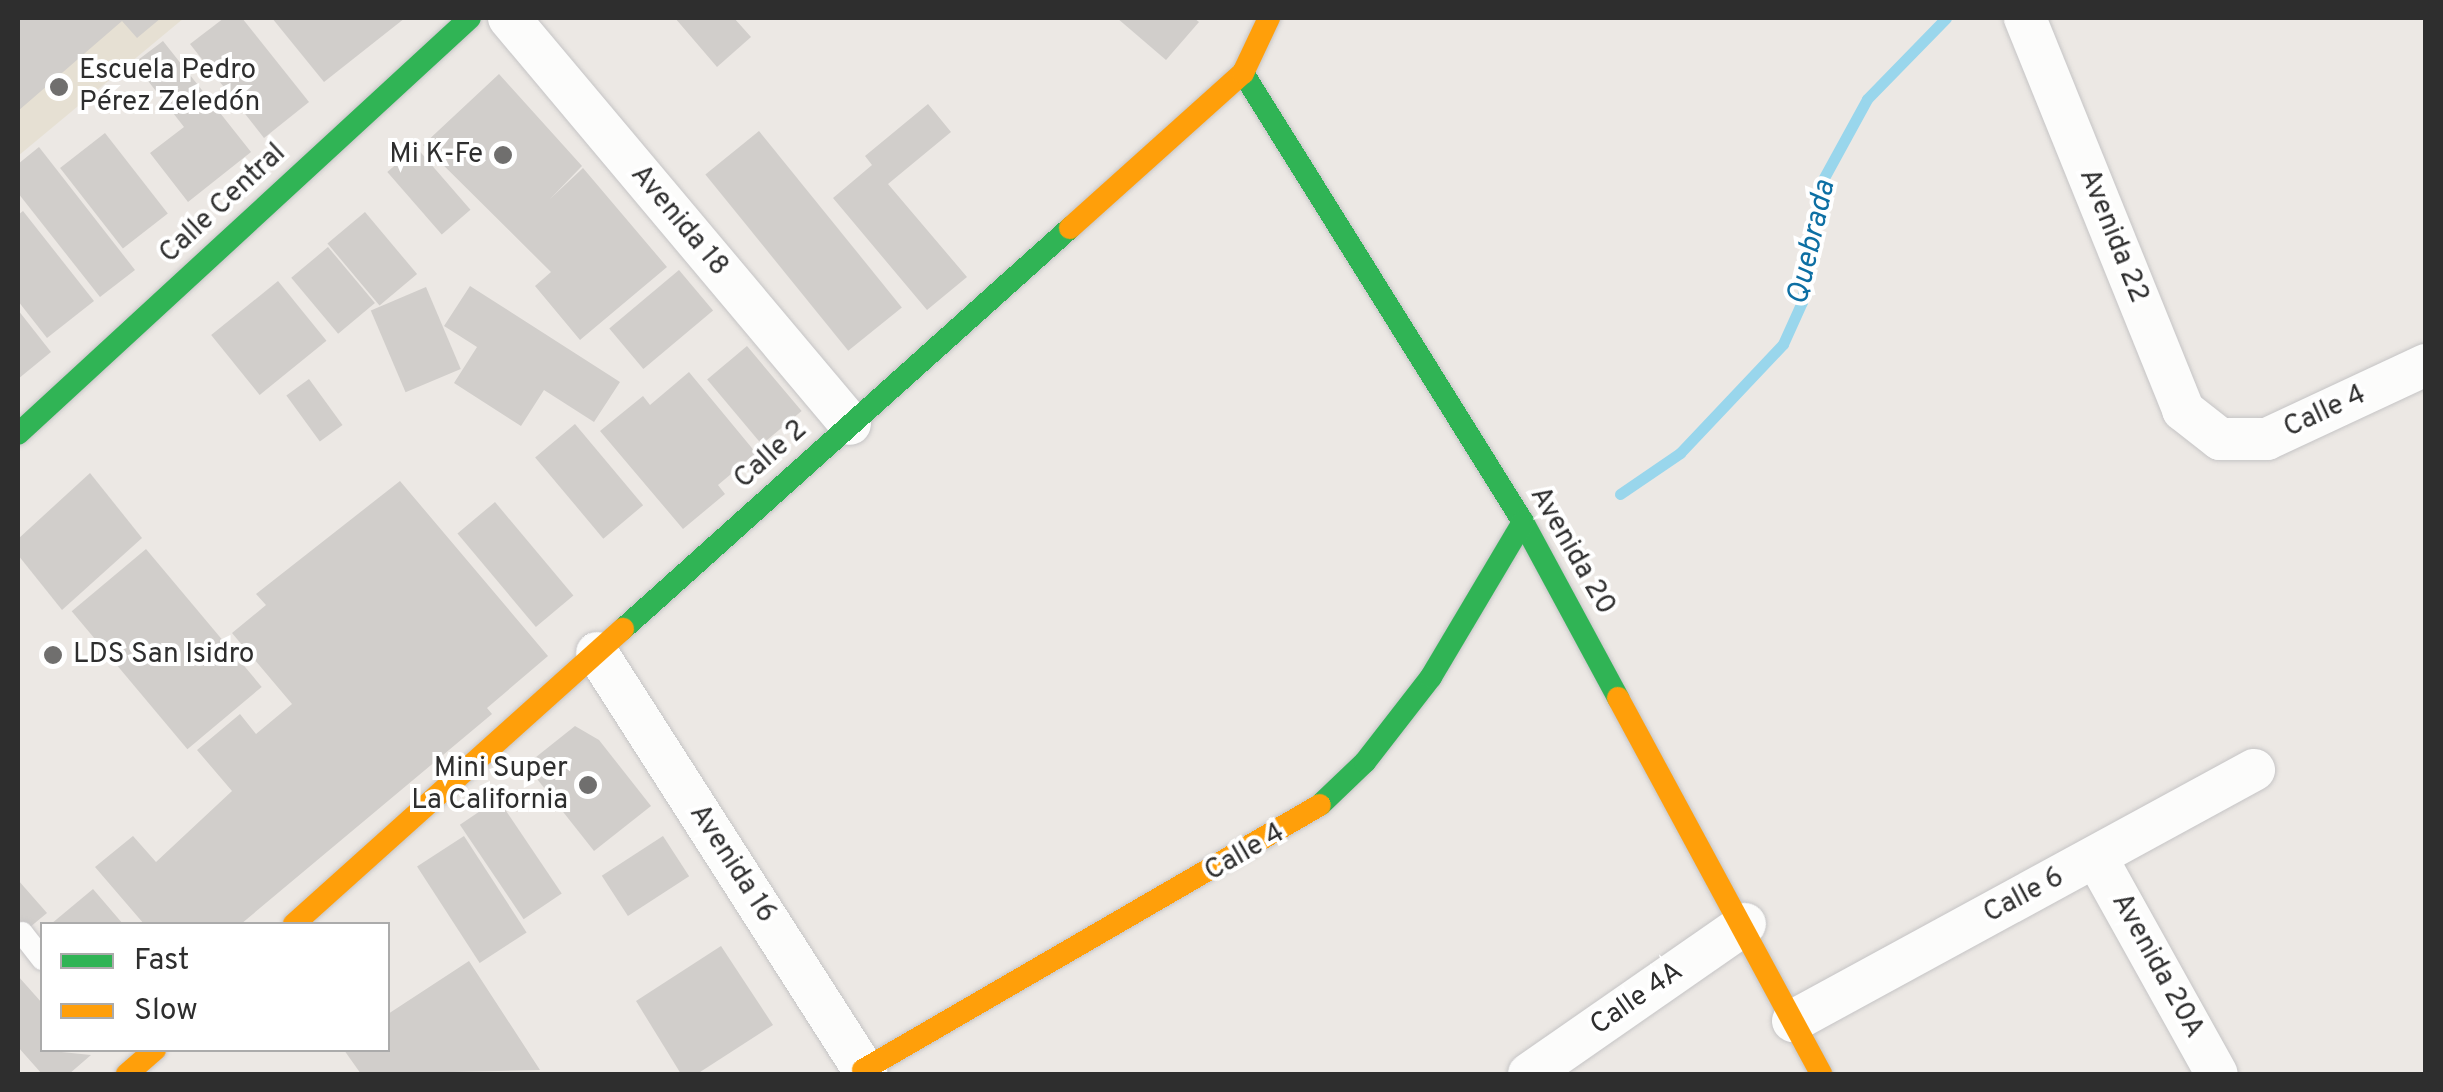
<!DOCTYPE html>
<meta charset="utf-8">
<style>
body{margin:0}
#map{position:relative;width:2443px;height:1092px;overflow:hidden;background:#ece8e4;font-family:Overpass,sans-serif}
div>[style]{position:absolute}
.education>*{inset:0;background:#e6e0d3}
.stream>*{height:11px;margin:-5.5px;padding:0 5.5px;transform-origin:5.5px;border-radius:5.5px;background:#99d6ec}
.building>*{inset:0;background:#d1cecb;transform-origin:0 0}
.roads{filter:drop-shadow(0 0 2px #c5c4c5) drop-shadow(0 0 2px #c5c4c5)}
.lane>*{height:22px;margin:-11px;padding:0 11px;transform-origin:11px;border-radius:11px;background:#fcfcfb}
.street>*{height:42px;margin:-21px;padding:0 21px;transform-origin:21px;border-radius:21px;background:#fcfcfb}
.fast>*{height:22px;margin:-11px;padding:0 11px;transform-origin:11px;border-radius:11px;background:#30b455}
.slow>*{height:22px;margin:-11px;padding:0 11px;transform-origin:11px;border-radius:11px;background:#ff9f0a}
.dots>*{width:28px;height:28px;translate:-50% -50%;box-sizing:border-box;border:5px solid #fff;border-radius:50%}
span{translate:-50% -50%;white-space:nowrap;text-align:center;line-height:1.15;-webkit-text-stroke:8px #fff;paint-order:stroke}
.poi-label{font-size:28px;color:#2e2e2e}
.left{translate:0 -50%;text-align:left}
.right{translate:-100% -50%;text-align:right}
.street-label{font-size:28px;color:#2e2e2e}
.water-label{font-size:30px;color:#0d6fa3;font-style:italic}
.frame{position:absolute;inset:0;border:20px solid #2e2e2e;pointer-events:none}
.legend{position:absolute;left:40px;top:922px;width:350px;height:130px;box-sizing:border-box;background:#fff;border:2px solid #ababab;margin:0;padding:12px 18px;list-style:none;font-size:30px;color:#2e2e2e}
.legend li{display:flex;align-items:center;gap:20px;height:50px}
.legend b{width:50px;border:2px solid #ababab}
</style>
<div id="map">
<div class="education">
<i style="clip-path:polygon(18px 18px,184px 18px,18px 156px)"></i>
</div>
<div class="stream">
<i style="left:1620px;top:494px;width:73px;rotate:-34.3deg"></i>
<i style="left:1680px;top:453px;width:150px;rotate:-46.6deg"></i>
<i style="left:1783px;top:344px;width:46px;rotate:-65.7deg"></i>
<i style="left:1802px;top:302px;width:118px;rotate:-81.3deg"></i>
<i style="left:1820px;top:185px;width:98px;rotate:-61.3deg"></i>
<i style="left:1867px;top:99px;width:113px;rotate:-45.7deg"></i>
</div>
<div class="building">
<i style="clip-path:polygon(18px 18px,161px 18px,137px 38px,122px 21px,18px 111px)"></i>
<i style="clip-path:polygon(224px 18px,242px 18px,309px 102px,264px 138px,190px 44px)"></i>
<i style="clip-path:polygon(272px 18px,405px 18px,324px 82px)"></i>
<i style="clip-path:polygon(675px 18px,734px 18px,751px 37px,717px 67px)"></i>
<i style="clip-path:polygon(1117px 18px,1194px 18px,1199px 22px,1166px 60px)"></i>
<i style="clip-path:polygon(163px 41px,251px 152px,188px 202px,150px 153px,184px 127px,134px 63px)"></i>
<i style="clip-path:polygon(499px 74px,582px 166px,550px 199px,583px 168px,667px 267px,580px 340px,535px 286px,551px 272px,423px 145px)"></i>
<i style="clip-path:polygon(928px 104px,951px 132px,888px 184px,967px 277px,927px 310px,833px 198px,872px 165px,865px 156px)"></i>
<i style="left:759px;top:131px;width:227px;height:69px;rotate:51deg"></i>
<i style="left:105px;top:133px;width:102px;height:57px;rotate:52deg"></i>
<i style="clip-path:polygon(39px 147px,135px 270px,100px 297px,18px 193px,18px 164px)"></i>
<i style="left:416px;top:147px;width:83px;height:38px;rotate:49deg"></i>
<i style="clip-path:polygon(23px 211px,94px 301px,47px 338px,18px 301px,18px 215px)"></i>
<i style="left:365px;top:212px;width:81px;height:49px;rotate:50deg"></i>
<i style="left:328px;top:247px;width:73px;height:48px;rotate:50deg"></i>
<i style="left:679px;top:270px;width:53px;height:91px;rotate:50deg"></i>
<i style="left:278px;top:281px;width:77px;height:86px;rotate:51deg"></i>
<i style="clip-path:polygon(470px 286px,620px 382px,594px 422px,544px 390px,521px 426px,454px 383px,477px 347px,444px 326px)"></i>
<i style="left:426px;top:287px;width:89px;height:60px;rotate:67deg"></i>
<i style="clip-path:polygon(18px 310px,51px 352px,18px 379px)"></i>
<i style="left:747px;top:346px;width:85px;height:52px;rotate:50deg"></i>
<i style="clip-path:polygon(689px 372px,756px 453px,718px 485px,725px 494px,683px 529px,600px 431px,643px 396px,650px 405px)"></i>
<i style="left:309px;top:379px;width:57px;height:28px;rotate:54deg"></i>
<i style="left:575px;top:424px;width:106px;height:52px;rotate:50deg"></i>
<i style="clip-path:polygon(90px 473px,142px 538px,62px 610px,18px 555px,18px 539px)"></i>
<i style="clip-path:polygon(400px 481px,548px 656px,487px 708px,492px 714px,241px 924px,144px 924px,95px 867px,133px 836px,156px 862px,232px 791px,197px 750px,240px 714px,256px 734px,292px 704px,232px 633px,266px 605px,256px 594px)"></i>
<i style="left:495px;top:502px;width:122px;height:49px;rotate:50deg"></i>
<i style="left:146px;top:549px;width:180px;height:97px;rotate:50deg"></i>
<i style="clip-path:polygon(575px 726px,599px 740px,651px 806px,594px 851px,526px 765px)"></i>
<i style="left:498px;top:799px;width:114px;height:46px;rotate:56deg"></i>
<i style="left:464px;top:836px;width:115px;height:56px;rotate:57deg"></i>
<i style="left:663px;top:836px;width:48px;height:73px;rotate:57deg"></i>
<i style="clip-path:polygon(18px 880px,47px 913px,18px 937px)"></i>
<i style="clip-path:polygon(93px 889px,123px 924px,51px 924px)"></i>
<i style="clip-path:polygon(721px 946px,773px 1025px,697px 1074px,681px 1074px,636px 1001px)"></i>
<i style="clip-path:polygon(469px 961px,540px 1070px,361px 1074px,344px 1050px,388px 1050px,388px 1014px)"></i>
<i style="clip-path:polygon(18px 976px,42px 1003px,42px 1050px,91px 1055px,69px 1074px,42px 1074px,18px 1047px)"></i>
</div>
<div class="roads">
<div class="lane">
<i style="left:22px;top:933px;width:33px;rotate:52deg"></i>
</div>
<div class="street">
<i style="left:509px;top:18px;width:530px;rotate:49.97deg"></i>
<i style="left:2025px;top:18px;width:423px;rotate:68deg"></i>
<i style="left:2183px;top:410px;width:47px;rotate:38.1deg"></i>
<i style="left:2220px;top:439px;width:47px"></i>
<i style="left:2267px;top:439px;width:175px;rotate:-25deg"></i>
<i style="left:597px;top:653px;width:500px;rotate:57.4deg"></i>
<i style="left:2096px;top:857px;width:248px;rotate:60.9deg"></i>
<i style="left:1793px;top:1021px;width:525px;rotate:-28.57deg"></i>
<i style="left:1529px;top:1074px;width:263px;rotate:-34.8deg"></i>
</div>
<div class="fast">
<i style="left:1243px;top:73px;width:529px;rotate:58.05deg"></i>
<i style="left:1523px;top:522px;width:200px;rotate:61.6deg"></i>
<i style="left:18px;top:434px;width:614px;rotate:-42.63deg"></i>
<i style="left:623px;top:629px;width:601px;rotate:-41.9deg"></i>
<i style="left:1320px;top:805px;width:62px;rotate:-43.7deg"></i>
<i style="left:1365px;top:762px;width:108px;rotate:-52.2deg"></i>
<i style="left:1431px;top:677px;width:180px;rotate:-59.3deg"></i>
</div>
<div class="slow">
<i style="left:1070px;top:228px;width:232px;rotate:-41.9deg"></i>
<i style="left:1243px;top:73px;width:61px;rotate:-64.7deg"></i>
<i style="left:1618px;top:698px;width:427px;rotate:61.6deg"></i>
<i style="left:294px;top:924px;width:442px;rotate:-41.9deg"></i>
<i style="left:863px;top:1070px;width:528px;rotate:-30.11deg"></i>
<i style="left:127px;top:1074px;width:37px;rotate:-41deg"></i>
</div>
</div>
<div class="dots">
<i style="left:59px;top:87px;background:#706f6e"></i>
<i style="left:503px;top:155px;background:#706f6e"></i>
<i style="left:53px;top:655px;background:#706f6e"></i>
<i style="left:588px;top:785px;background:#706f6e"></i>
</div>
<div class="poi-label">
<span class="left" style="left:79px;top:87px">Escuela Pedro<br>Pérez Zeledón</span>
<span class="right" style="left:483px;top:155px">Mi K-Fe</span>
<span class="left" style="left:73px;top:655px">LDS San Isidro</span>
<span class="right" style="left:568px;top:785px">Mini Super<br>La California</span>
</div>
<div class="street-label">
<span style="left:223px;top:204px;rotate:-43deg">Calle Central</span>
<span style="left:679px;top:221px;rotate:50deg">Avenida 18</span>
<span style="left:2113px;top:236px;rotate:68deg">Avenida 22</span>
<span style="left:2325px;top:412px;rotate:-25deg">Calle 4</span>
<span style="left:771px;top:455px;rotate:-42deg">Calle 2</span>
<span style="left:1572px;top:551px;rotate:60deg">Avenida 20</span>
<span style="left:1245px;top:853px;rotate:-30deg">Calle 4</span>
<span style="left:732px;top:864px;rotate:57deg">Avenida 16</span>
<span style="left:2024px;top:896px;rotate:-28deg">Calle 6</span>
<span style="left:2157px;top:966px;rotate:61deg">Avenida 20A</span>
<span style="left:1637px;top:999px;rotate:-35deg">Calle 4A</span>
</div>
<div class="water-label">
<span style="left:1813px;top:243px;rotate:-77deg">Quebrada</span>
</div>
<div class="frame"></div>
<ul class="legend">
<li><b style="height:12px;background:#30b455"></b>Fast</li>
<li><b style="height:12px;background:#ff9f0a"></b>Slow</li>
</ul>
</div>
